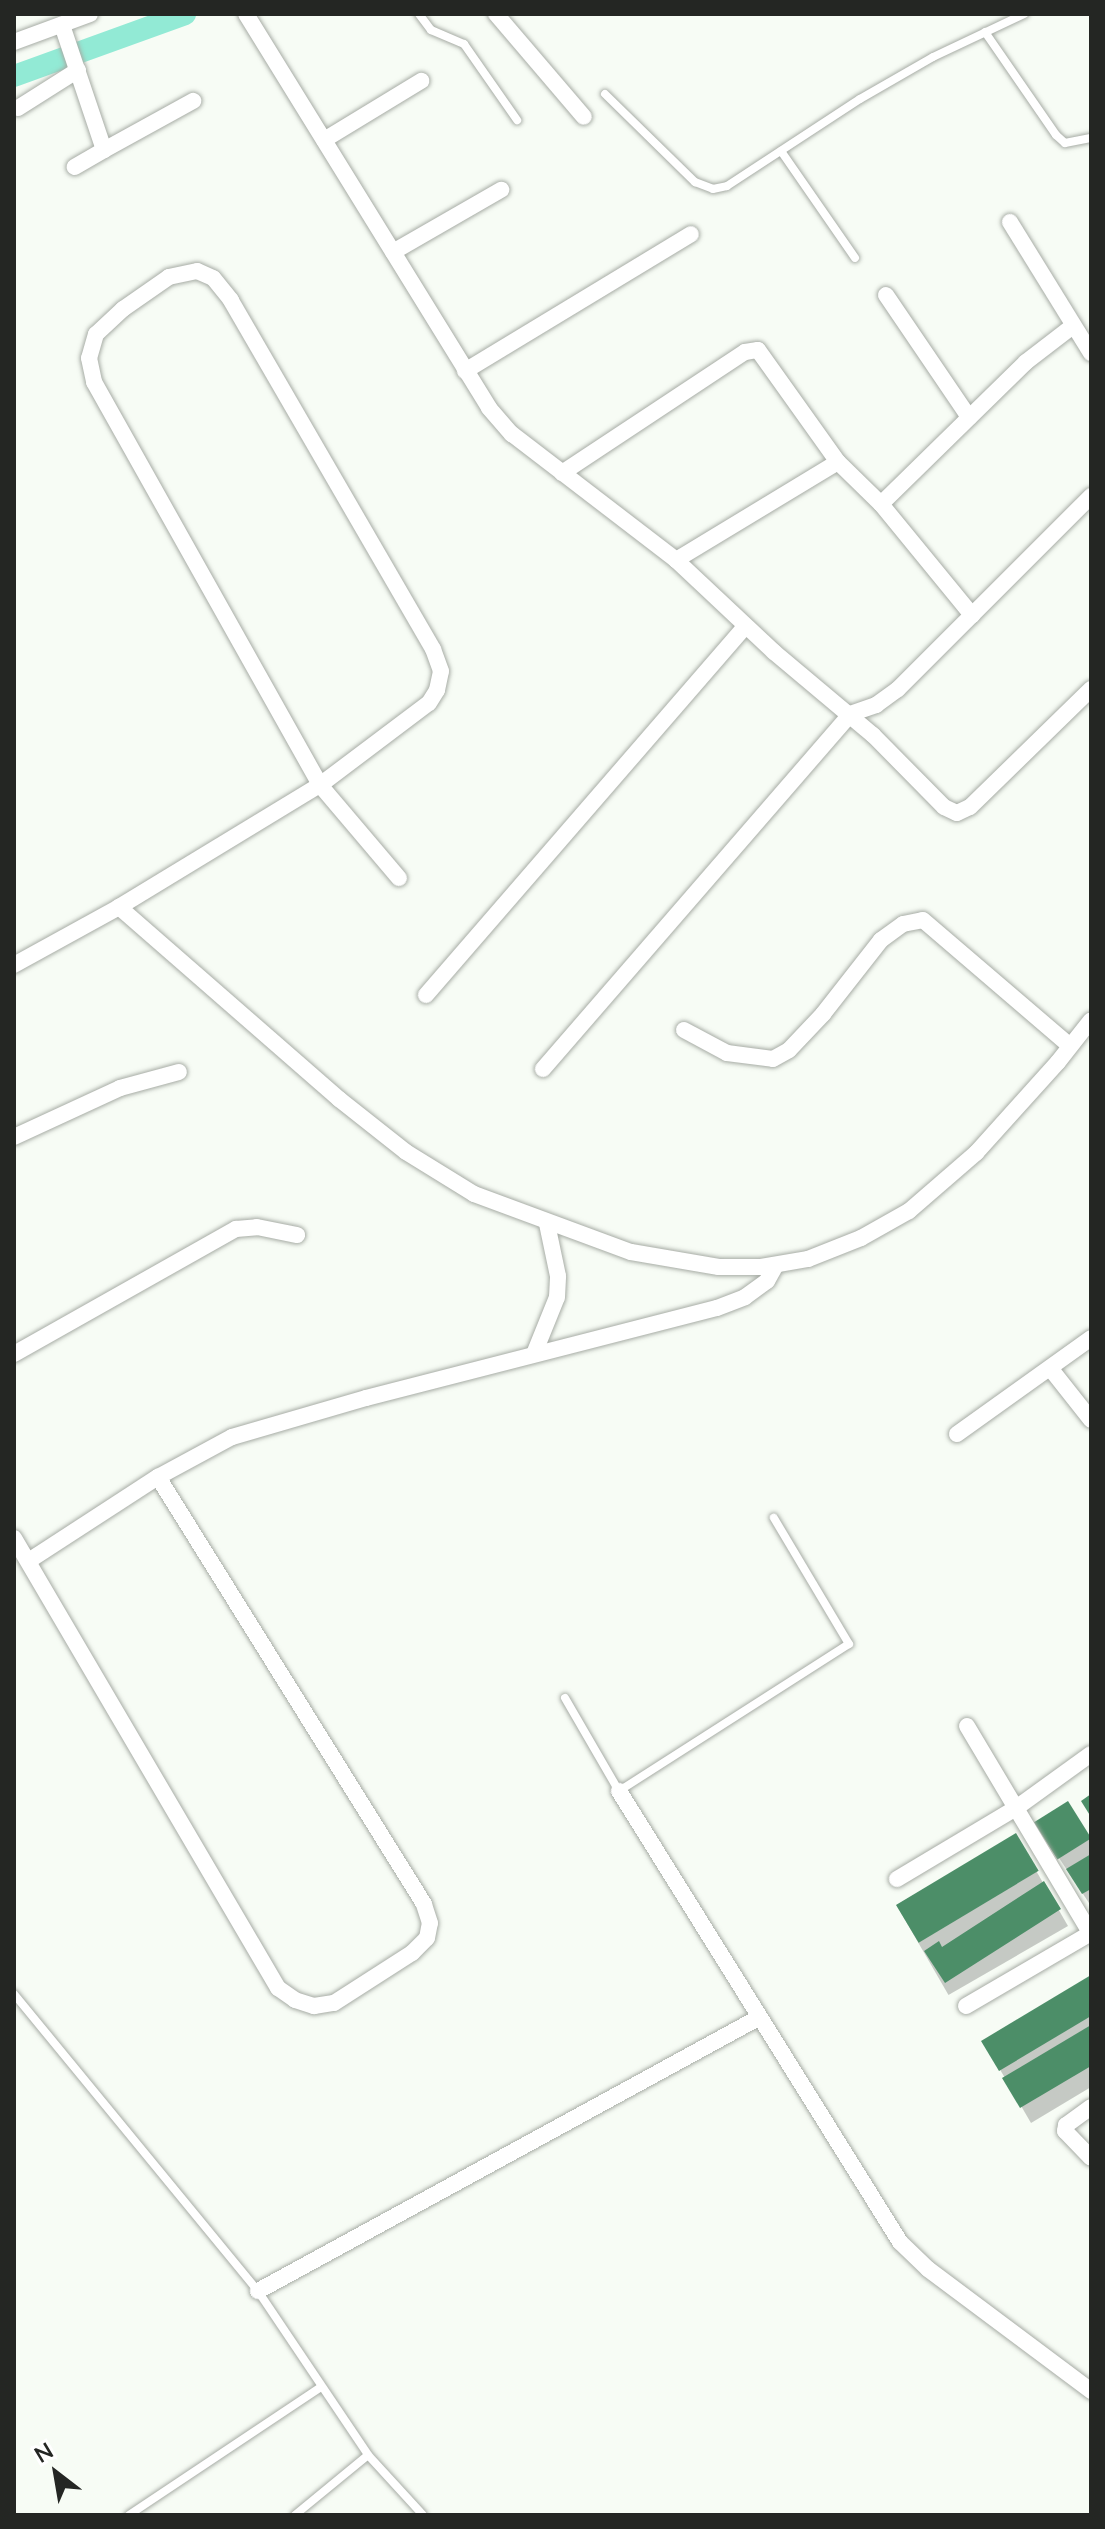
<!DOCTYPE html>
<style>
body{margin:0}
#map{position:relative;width:1105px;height:2529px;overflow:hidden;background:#f7fcf5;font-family:Lato,sans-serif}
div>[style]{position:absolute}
.shadow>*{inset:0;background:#0003;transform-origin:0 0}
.canal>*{height:22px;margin:-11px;padding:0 11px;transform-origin:11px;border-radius:11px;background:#92ead5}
.building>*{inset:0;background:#4c8e68;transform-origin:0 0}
.roads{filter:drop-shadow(0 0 2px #a7aca5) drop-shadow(0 0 2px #a7aca5)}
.lane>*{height:8px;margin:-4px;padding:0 4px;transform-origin:4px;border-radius:4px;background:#fff}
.street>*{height:16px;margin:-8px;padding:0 8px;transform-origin:8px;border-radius:8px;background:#fff}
span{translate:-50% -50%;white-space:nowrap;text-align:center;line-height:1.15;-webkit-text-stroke:6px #fff;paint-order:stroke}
.frame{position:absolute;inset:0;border:16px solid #242623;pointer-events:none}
.north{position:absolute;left:16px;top:2433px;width:80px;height:80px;-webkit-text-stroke:6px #fff;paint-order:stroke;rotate:329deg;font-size:22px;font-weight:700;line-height:32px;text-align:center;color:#242623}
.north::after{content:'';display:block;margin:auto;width:28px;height:36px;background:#242623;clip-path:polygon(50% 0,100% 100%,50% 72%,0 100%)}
</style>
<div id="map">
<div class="shadow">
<i style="clip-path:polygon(1067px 1804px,1091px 1840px,1089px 1903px,1043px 1834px)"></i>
<i style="left:1016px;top:1836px;width:104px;height:138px;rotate:60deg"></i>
<i style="clip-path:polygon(1091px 1978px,1091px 2087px,1031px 2123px,984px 2042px)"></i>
</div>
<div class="canal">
<i style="left:14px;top:76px;width:182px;rotate:-19.9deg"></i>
</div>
<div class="building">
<i style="clip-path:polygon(1091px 1794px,1091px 1817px,1081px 1801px)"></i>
<i style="left:1068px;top:1801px;width:44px;height:40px;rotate:58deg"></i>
<i style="left:1016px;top:1833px;width:44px;height:140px;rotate:59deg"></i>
<i style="clip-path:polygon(1091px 1854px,1091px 1889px,1082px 1894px,1066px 1869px)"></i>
<i style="clip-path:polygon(1044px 1881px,1061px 1909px,945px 1983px,924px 1951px,939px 1941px,942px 1947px)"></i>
<i style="clip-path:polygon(1091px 1975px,1091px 2016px,999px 2071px,981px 2041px)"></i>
<i style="clip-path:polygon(1091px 2025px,1091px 2066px,1020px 2108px,1002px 2078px)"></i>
</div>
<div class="roads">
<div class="lane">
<i style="left:419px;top:14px;width:20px;rotate:53deg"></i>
<i style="left:431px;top:30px;width:36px;rotate:23deg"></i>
<i style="left:464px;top:44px;width:93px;rotate:55.1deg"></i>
<i style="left:985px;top:32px;width:125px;rotate:55.4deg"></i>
<i style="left:1056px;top:135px;width:12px;rotate:42deg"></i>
<i style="left:1065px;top:143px;width:26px;rotate:-11deg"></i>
<i style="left:605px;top:94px;width:126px;rotate:44.4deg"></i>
<i style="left:695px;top:182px;width:19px;rotate:21deg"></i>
<i style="left:713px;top:189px;width:14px;rotate:-12deg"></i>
<i style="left:727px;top:186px;width:159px;rotate:-33.2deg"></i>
<i style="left:860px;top:99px;width:84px;rotate:-29.9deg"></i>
<i style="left:933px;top:57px;width:101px;rotate:-25.3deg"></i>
<i style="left:781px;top:151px;width:130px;rotate:55.3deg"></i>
<i style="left:565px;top:1698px;width:108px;rotate:59.9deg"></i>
<i style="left:619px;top:1791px;width:273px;rotate:-32.6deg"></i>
<i style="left:849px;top:1644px;width:147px;rotate:-120.8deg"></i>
<i style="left:14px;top:1994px;width:384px;rotate:50.6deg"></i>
<i style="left:258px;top:2291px;width:197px;rotate:56.1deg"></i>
<i style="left:368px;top:2455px;width:81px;rotate:47.5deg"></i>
<i style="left:129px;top:2515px;width:231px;rotate:-33.7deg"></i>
<i style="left:295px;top:2515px;width:94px;rotate:-39.4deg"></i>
</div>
<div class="street">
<i style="left:246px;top:14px;width:463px;rotate:58.3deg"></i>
<i style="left:489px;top:408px;width:35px;rotate:49deg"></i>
<i style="left:512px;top:434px;width:207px;rotate:37.5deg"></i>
<i style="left:676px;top:560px;width:134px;rotate:43.2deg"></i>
<i style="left:774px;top:652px;width:129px;rotate:40deg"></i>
<i style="left:873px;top:735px;width:101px;rotate:45.4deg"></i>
<i style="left:944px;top:807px;width:14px;rotate:25deg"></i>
<i style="left:957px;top:813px;width:14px;rotate:-25deg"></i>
<i style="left:970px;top:807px;width:169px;rotate:-44.3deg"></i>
<i style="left:496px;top:14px;width:135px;rotate:49.5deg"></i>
<i style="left:62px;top:25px;width:132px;rotate:71.4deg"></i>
<i style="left:104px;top:150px;width:34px;rotate:150deg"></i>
<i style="left:14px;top:42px;width:81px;rotate:-20.2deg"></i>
<i style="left:18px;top:108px;width:71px;rotate:-32.3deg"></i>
<i style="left:324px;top:140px;width:114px;rotate:-31.3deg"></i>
<i style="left:104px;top:150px;width:102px;rotate:-28.8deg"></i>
<i style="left:1010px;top:222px;width:154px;rotate:58.3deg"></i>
<i style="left:393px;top:252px;width:125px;rotate:-29.9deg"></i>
<i style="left:886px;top:295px;width:148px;rotate:55.8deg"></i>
<i style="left:465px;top:371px;width:264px;rotate:-31.2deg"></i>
<i style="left:562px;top:473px;width:219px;rotate:-33.5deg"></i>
<i style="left:745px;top:352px;width:13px;rotate:-9deg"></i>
<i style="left:758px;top:350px;width:138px;rotate:54.5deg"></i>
<i style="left:881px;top:504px;width:144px;rotate:50.7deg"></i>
<i style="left:676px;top:560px;width:189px;rotate:-31.2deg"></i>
<i style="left:838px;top:462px;width:60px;rotate:44.3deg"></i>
<i style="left:881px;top:504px;width:203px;rotate:-44.4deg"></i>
<i style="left:1026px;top:362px;width:59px;rotate:-37.5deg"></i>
<i style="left:119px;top:907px;width:292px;rotate:41.1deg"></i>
<i style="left:339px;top:1099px;width:85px;rotate:38.3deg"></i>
<i style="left:406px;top:1152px;width:80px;rotate:31.7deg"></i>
<i style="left:474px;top:1194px;width:167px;rotate:20.3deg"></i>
<i style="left:631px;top:1252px;width:89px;rotate:9.7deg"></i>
<i style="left:719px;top:1267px;width:42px"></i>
<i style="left:761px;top:1267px;width:48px;rotate:-9.7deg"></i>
<i style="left:808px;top:1259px;width:57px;rotate:-21.6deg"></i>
<i style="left:861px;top:1238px;width:55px;rotate:-29.4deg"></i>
<i style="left:909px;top:1211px;width:89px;rotate:-40.9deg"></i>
<i style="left:976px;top:1153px;width:122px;rotate:-48deg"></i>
<i style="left:1058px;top:1062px;width:53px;rotate:-51.8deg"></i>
<i style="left:14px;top:965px;width:120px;rotate:-28.9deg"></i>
<i style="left:119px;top:907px;width:235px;rotate:-31.3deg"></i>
<i style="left:320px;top:785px;width:136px;rotate:-37deg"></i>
<i style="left:429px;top:703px;width:15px;rotate:-58deg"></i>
<i style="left:437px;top:690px;width:19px;rotate:-78deg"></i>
<i style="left:441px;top:671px;width:23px;rotate:-110deg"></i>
<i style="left:433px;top:649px;width:403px;rotate:-120.1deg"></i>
<i style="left:231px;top:300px;width:28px;rotate:-129deg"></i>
<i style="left:213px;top:278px;width:17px;rotate:-156deg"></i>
<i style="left:197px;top:271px;width:29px;rotate:168deg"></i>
<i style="left:169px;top:277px;width:56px;rotate:145.2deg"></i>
<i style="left:123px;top:309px;width:37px;rotate:137deg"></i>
<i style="left:96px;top:334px;width:25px;rotate:106deg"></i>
<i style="left:89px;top:358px;width:25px;rotate:78deg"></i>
<i style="left:94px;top:382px;width:462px;rotate:60.7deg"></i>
<i style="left:320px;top:785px;width:122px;rotate:49.7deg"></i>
<i style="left:426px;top:995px;width:488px;rotate:-49.1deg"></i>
<i style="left:684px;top:1030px;width:49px;rotate:28.1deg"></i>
<i style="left:727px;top:1053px;width:46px;rotate:7.4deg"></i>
<i style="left:773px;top:1059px;width:18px;rotate:-29deg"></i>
<i style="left:789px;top:1050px;width:50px;rotate:-46.6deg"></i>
<i style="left:823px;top:1014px;width:94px;rotate:-51.9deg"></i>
<i style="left:881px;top:940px;width:27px;rotate:-36deg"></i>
<i style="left:903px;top:924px;width:20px;rotate:-11deg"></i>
<i style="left:923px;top:920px;width:192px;rotate:40.6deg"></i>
<i style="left:543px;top:1069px;width:469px;rotate:-49.1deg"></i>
<i style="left:850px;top:714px;width:28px;rotate:-19deg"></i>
<i style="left:876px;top:705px;width:27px;rotate:-36deg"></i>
<i style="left:898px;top:689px;width:273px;rotate:-45deg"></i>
<i style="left:14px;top:1137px;width:117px;rotate:-24.8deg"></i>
<i style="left:120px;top:1088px;width:61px;rotate:-15.2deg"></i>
<i style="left:14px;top:1354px;width:255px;rotate:-29.4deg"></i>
<i style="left:236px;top:1229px;width:21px;rotate:-5deg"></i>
<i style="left:257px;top:1227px;width:41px;rotate:11.3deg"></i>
<i style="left:534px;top:1354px;width:61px;rotate:-68deg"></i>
<i style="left:557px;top:1297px;width:21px;rotate:-87deg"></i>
<i style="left:558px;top:1276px;width:53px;rotate:-101.9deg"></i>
<i style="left:1050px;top:1368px;width:66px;rotate:51.7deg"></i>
<i style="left:957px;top:1434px;width:165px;rotate:-35.6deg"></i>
<i style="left:14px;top:1538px;width:522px;rotate:59.6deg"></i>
<i style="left:278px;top:1988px;width:21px;rotate:35deg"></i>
<i style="left:295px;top:2000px;width:20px;rotate:18deg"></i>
<i style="left:314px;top:2006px;width:20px;rotate:-9deg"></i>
<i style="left:334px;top:2003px;width:93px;rotate:-32.7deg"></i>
<i style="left:412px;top:1953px;width:21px;rotate:-45deg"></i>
<i style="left:427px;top:1938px;width:15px;rotate:-79deg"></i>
<i style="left:430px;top:1923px;width:20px;rotate:-108deg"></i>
<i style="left:424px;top:1904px;width:503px;rotate:-121.92deg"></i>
<i style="left:30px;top:1560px;width:153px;rotate:-33deg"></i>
<i style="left:158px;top:1477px;width:84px;rotate:-28.4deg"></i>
<i style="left:232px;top:1437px;width:140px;rotate:-16.2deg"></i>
<i style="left:366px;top:1398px;width:362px;rotate:-14.4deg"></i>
<i style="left:717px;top:1308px;width:30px;rotate:-21deg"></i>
<i style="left:745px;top:1297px;width:27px;rotate:-36deg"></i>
<i style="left:767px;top:1281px;width:18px;rotate:-61deg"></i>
<i style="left:967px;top:1726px;width:242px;rotate:59.2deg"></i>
<i style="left:619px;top:1791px;width:531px;rotate:58.07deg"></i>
<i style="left:900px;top:2242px;width:39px;rotate:44deg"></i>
<i style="left:928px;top:2269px;width:204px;rotate:36.8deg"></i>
<i style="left:897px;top:1879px;width:139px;rotate:-30.8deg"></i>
<i style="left:1016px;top:1808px;width:92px;rotate:-35.8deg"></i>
<i style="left:966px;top:2006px;width:145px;rotate:-30.3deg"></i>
<i style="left:1091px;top:2107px;width:31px;rotate:144deg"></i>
<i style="left:1066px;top:2125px;width:6px;rotate:99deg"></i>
<i style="left:1065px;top:2131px;width:37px;rotate:46deg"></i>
<i style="left:258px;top:2291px;width:570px;rotate:-28.63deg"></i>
</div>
</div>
<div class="frame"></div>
<div class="north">N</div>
</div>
